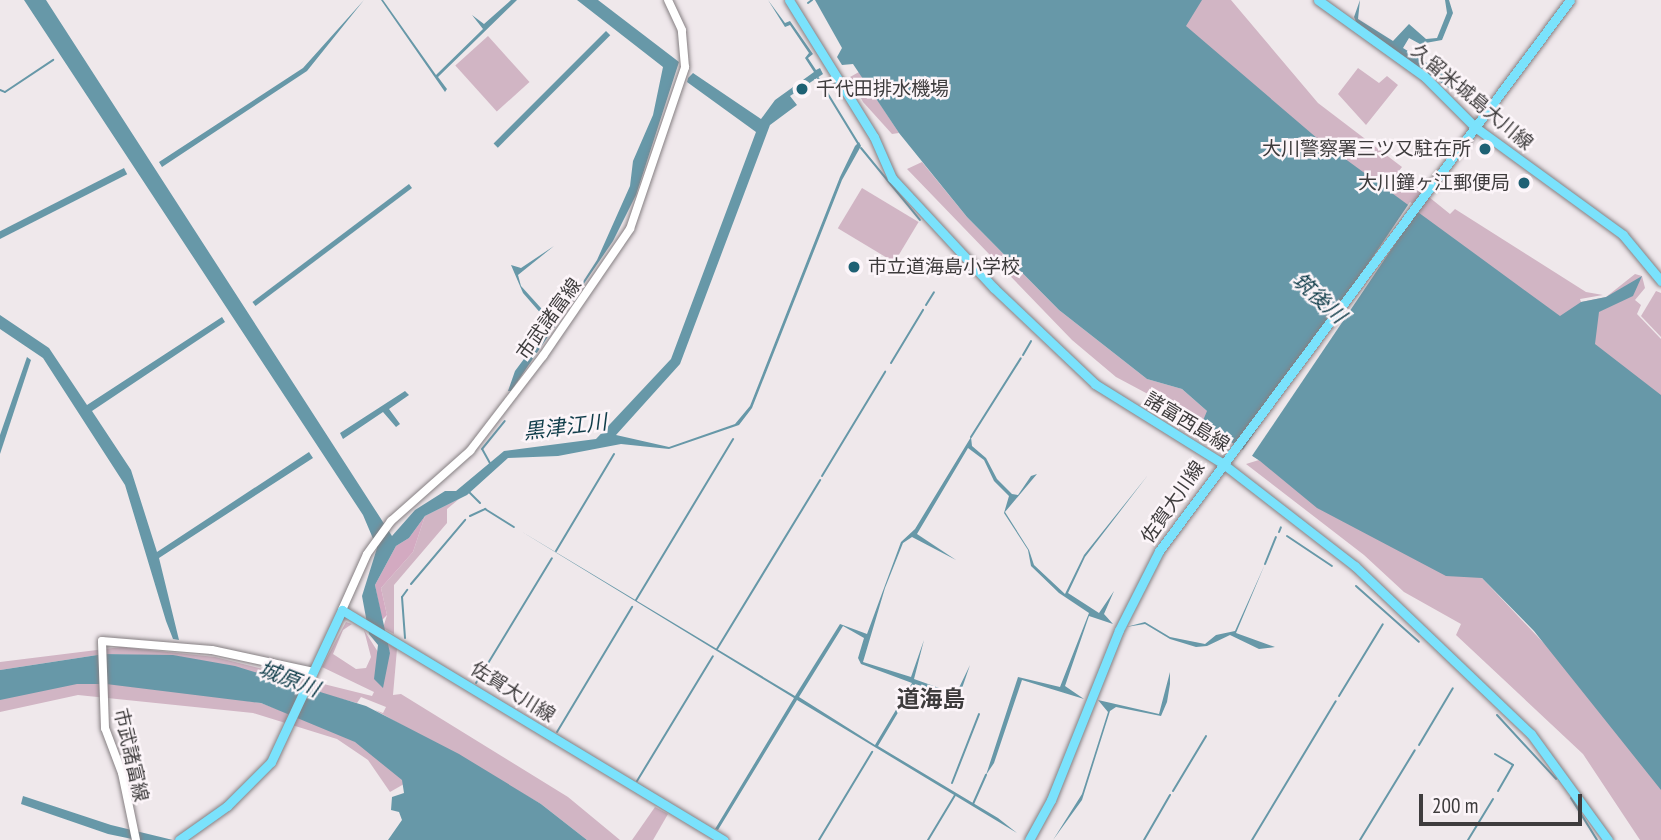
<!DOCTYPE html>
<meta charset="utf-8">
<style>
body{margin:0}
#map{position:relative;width:1661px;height:840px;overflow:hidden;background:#efe8eb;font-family:"PT Sans Narrow","Noto Sans JP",sans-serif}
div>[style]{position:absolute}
.green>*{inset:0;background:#d1b5c4;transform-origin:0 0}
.forest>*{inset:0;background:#d3aac1}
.water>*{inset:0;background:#6798a8;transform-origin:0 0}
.pier>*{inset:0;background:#efe8eb;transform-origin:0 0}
.stream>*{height:2px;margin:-1px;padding:0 1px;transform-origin:1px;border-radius:1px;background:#6798a8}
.roads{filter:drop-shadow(0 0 2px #857f82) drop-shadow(0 0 2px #857f82)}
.secondary>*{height:8px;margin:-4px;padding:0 4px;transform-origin:4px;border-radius:4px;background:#fff}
.primary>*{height:9px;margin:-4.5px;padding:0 4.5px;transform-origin:4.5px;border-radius:4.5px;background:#7ae2fc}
.dots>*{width:19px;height:19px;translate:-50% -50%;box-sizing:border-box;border:4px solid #fcf5f9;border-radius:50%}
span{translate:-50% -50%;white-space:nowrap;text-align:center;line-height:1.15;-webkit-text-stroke:5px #fcf5f9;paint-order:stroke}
.poi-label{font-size:19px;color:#3e3c3d}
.left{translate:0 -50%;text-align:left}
.right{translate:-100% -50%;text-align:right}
.street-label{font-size:19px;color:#3e3c3d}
.water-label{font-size:21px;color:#0f3c49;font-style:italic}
.quarter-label{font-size:23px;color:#3e3c3d;font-weight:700}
.scale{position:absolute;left:1419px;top:794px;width:163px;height:32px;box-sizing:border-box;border:4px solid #3e3c3d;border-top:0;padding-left:9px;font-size:21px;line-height:24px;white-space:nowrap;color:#3e3c3d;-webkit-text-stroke:5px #fcf5f9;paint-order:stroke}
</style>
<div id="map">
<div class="green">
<i style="clip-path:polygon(1195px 0,1231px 0,1318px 103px,1402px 167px,1398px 172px,1450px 214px,1455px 209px,1586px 292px,1603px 295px,1580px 299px,1581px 302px,1606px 297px,1635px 274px,1642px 276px,1645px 288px,1635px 300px,1641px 305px,1637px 314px,1661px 339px,1661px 413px,1565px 342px,1169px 20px)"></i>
<i style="left:488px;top:36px;width:62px;height:44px;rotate:48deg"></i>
<i style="clip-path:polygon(1358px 68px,1379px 83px,1387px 76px,1398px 85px,1366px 125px,1338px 94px)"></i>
<i style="clip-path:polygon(859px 72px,899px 133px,892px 134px,863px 102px,850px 77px)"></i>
<i style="clip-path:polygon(922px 162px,967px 217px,1059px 310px,1147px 379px,1182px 389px,1207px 411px,1482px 578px,1661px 767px,1661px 840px,1640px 840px,1583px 754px,1456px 635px,1461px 624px,1404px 592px,1364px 555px,1246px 464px,1259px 460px,1222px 436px,1213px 444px,1159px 410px,1161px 401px,1116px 377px,1072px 340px,907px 169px)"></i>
<i style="left:862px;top:188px;width:66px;height:47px;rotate:31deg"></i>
<i style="clip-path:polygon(1656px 291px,1661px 293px,1661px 337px,1641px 316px)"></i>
<i style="clip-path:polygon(459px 499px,447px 509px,447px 523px,394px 585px,394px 634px,383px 628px,387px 615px,381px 588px,413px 552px,425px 516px)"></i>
<i style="clip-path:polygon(346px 622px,352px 624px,343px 630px,333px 654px,356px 669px,366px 668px,371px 657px,364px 630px,378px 652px,390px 653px,385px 642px,397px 649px,393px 695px,401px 694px,568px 797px,620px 840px,587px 840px,541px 804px,375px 710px,383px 713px,386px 707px,361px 697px,357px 703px,177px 656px,104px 654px,0 670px,0 662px,121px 647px,215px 657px,372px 696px,374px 692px,322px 667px)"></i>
<i style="clip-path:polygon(106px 679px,261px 703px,417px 762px,404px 793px,404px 784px,390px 792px,368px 760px,337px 739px,253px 713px,78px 695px,0 712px,0 694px)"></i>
<i style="clip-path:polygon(655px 807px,668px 814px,653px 840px,632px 840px)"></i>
</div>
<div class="forest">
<i style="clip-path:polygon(425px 516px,413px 552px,381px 588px,387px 615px,382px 620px,375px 585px,396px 546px,409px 538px)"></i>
</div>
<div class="water">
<i style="clip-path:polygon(24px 0,46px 0,392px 536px,415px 510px,445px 491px,456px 491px,504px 451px,596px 439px,671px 359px,756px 132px,687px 82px,688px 78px,693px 73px,761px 119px,775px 100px,814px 72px,805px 58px,809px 53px,790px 25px,785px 27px,768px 0,785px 23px,790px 21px,813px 54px,808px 58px,816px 70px,820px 68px,823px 74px,790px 96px,797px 105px,770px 125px,680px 364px,616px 435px,669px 447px,735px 424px,750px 406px,840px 177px,855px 146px,859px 142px,861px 146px,842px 180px,752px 408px,739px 425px,669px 449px,621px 444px,558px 456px,508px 458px,467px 495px,425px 516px,409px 538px,396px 546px,375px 585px,390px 653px,383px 688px,374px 679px,378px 645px,369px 634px,362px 596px,377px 548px,363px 515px)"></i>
<i style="clip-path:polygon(364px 0,307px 71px,162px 167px,159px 162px,303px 68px)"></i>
<i style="clip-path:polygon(381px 0,383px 0,436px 75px,483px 29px,472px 15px,484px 24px,511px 0,517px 0,438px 77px,447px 89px,445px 92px)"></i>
<i style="clip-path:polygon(577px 0,598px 0,679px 62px,636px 195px,613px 241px,511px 391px,508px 391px,515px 371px,550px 324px,523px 293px,511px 265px,521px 268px,554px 246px,518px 275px,521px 286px,550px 318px,564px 311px,597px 260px,630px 186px,633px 161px,653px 115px,663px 67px)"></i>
<i style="clip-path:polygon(815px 0,1202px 0,1186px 26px,1318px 139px,1560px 316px,1581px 302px,1606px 297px,1642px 276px,1633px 296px,1599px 312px,1595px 344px,1661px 395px,1661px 790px,1534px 631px,1482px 578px,1446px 576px,1317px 508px,1260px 461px,1202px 423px,1207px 411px,1182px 389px,1147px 379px,1059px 310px,967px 217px,899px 133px,853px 64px,842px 65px,837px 57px,842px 48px)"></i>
<i style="clip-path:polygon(1360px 0,1358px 19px,1393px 41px,1409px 24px,1426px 39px,1437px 38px,1447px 13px,1445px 0,1449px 0,1453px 13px,1442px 40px,1420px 44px,1409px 38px,1403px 48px,1470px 90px,1450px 89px,1357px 24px,1354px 17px)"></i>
<i style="left:606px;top:31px;width:6px;height:159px;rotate:45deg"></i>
<i style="left:124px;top:168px;width:7px;height:148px;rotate:63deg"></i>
<i style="left:409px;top:184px;width:5px;height:196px;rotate:53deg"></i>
<i style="clip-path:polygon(0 315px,49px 348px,87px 405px,222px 317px,225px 322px,92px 411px,131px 470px,157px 552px,309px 452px,313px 458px,159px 558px,179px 640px,173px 639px,166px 621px,125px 485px,43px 358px,0 329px)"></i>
<i style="clip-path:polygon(27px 357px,31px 360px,0 454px,0 435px)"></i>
<i style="clip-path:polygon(405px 391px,409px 395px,389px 409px,400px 424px,396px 427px,383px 412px,343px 439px,340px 433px)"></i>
<i style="clip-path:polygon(evenodd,971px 437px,972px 446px,986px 458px,997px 479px,1012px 494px,1018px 495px,1031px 476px,1037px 474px,1005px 512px,1029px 550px,1034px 565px,1065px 594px,1084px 555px,1148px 475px,1085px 557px,1068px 593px,1099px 613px,1114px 591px,1104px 614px,1113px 624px,1089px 616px,1065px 686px,1084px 699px,1022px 680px,994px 763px,986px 775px,1018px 677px,1060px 687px,1089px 613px,1059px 593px,1031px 566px,1028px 550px,1004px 513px,1009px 496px,994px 481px,984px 460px,968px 448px,917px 534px,956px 560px,912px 537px,903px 543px,885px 588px,863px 662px,911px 677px,924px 640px,914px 679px,956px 694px,970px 665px,959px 697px,915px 684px,878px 746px,998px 818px,1017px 833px,797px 700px,718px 830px,715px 829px,794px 698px,519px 530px,795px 696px,840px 624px,867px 634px,901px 542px,915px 529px,971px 437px,843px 626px,864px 638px,858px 658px,861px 664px,912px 683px,875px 745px,799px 697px,843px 626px)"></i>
<i style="clip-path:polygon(1265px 564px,1236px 633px,1275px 647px,1259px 649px,1230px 635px,1207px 646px,1196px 647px,1170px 639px,1145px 624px,1126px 627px,1145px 622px,1170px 637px,1205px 644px,1216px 635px,1235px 631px)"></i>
<i style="clip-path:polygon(104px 654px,173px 655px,235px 666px,366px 706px,459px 754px,541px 804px,587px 840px,388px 840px,402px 820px,399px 812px,391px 810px,392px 797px,404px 793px,402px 780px,355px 742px,261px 703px,106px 684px,77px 684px,0 700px,0 670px)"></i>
<i style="clip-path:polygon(1170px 672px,1170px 684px,1167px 702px,1161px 716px,1116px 707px,1110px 711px,1082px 800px,1053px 840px,1082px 794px,1108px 712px,1098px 700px,1159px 714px)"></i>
<i style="clip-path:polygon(23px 796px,111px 825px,173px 840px,137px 840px,108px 834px,21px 804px)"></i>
</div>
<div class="pier">
<i style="left:1410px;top:202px;width:11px;height:303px;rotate:34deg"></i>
</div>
<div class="stream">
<i style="left:808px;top:3px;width:5px;rotate:-37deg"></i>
<i style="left:818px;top:78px;width:79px;rotate:58.5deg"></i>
<i style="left:0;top:90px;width:5px;rotate:22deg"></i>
<i style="left:5px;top:92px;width:58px;rotate:-33.7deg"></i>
<i style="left:1470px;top:90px;width:17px;rotate:28deg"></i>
<i style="left:861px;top:148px;width:93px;rotate:50.7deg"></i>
<i style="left:926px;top:305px;width:15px;rotate:-58deg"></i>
<i style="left:1023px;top:355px;width:16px;rotate:-60deg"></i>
<i style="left:891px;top:363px;width:62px;rotate:-58.9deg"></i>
<i style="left:971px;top:437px;width:93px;rotate:-57.7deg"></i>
<i style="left:491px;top:465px;width:18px;rotate:-119deg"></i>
<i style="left:482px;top:449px;width:36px;rotate:-51deg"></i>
<i style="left:822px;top:476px;width:122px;rotate:-58.8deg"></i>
<i style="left:468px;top:491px;width:17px;rotate:45deg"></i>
<i style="left:470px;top:516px;width:17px;rotate:-25deg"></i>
<i style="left:485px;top:509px;width:34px;rotate:32deg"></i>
<i style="left:1279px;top:532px;width:5px;rotate:-68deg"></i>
<i style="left:1287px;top:536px;width:54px;rotate:33.7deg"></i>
<i style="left:556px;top:551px;width:113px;rotate:-59.1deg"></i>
<i style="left:1265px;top:564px;width:29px;rotate:-68deg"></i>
<i style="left:411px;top:584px;width:84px;rotate:-49.8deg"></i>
<i style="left:1356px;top:586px;width:84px;rotate:41.6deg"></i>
<i style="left:636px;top:600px;width:188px;rotate:-58.9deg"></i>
<i style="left:405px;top:638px;width:41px;rotate:-94.2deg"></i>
<i style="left:402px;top:597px;width:9px;rotate:-54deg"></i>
<i style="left:717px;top:649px;width:198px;rotate:-58.6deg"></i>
<i style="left:476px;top:683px;width:146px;rotate:-58.7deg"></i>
<i style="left:1339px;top:696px;width:84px;rotate:-58.6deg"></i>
<i style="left:1497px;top:715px;width:87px;rotate:47.3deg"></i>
<i style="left:557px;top:732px;width:146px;rotate:-59deg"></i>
<i style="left:1419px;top:745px;width:66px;rotate:-59.2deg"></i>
<i style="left:1495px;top:754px;width:21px;rotate:31deg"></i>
<i style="left:1513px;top:765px;width:30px;rotate:120deg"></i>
<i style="left:637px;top:781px;width:146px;rotate:-58.7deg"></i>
<i style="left:952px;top:783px;width:74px;rotate:-68.6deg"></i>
<i style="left:1173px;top:791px;width:64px;rotate:-59deg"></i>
<i style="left:1571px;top:798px;width:49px;rotate:58.2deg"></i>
<i style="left:973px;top:804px;width:32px;rotate:-66deg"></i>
<i style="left:819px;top:840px;width:103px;rotate:-58.9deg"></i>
<i style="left:928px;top:840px;width:52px;rotate:-59deg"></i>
<i style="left:1144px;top:840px;width:52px;rotate:-60deg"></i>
<i style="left:1252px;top:840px;width:162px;rotate:-58.9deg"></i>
<i style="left:1360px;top:840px;width:105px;rotate:-58.6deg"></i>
<i style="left:1468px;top:840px;width:48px;rotate:-58.6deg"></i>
</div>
<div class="roads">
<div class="secondary">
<i style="left:342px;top:610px;width:61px;rotate:-65.9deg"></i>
<i style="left:367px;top:554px;width:41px;rotate:-54deg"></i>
<i style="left:391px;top:521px;width:106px;rotate:-41.5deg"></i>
<i style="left:470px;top:451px;width:120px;rotate:-52.5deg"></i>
<i style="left:543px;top:356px;width:154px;rotate:-55.6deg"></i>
<i style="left:630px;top:229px;width:171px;rotate:-71.2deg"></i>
<i style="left:685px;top:67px;width:37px;rotate:-95deg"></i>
<i style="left:682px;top:30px;width:33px;rotate:-115deg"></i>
<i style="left:136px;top:840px;width:68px;rotate:-101.8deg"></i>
<i style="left:122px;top:773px;width:48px;rotate:-110.7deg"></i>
<i style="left:105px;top:728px;width:87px;rotate:-92deg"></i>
<i style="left:102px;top:641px;width:110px;rotate:4.7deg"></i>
<i style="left:212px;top:650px;width:104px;rotate:12.2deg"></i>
</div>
<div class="primary">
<i style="left:789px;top:0;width:161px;rotate:58.2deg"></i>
<i style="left:874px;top:137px;width:45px;rotate:66.3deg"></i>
<i style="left:892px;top:178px;width:150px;rotate:47.2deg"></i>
<i style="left:994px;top:288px;width:139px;rotate:43.5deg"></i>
<i style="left:1095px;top:384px;width:150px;rotate:31.9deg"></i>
<i style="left:1222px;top:463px;width:168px;rotate:37.8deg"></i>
<i style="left:1355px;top:566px;width:243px;rotate:43.7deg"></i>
<i style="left:1531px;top:734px;width:131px;rotate:54deg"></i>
<i style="left:1318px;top:0;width:132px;rotate:35.7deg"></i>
<i style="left:1425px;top:77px;width:71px;rotate:45deg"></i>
<i style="left:1475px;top:127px;width:183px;rotate:36.1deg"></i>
<i style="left:1623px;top:235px;width:60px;rotate:50.4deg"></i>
<i style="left:179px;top:840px;width:59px;rotate:-35.3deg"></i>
<i style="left:227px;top:806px;width:62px;rotate:-45deg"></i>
<i style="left:271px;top:762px;width:168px;rotate:-65deg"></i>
<i style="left:342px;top:610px;width:446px;rotate:31.1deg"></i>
<i style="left:1029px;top:840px;width:46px;rotate:-61.2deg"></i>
<i style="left:1051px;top:800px;width:183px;rotate:-68.2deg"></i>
<i style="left:1119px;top:630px;width:89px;rotate:-63.1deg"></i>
<i style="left:1159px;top:551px;width:687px;rotate:-53.28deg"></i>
</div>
</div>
<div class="dots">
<i style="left:802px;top:89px;background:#1e6174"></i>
<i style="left:1485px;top:149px;background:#1e6174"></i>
<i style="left:1524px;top:183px;background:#1e6174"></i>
<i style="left:854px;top:267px;background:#1e6174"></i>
</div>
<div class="poi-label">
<span class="left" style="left:816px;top:89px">千代田排水機場</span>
<span class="right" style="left:1471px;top:149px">大川警察署三ツ又駐在所</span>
<span class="right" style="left:1510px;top:183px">大川鐘ヶ江郵便局</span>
<span class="left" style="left:868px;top:267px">市立道海島小学校</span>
</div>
<div class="street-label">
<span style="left:1472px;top:97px;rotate:40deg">久留米城島大川線</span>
<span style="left:549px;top:319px;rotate:-54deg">市武諸富線</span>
<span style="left:1187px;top:422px;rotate:31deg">諸富西島線</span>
<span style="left:1173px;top:502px;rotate:-55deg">佐賀大川線</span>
<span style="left:513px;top:692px;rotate:32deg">佐賀大川線</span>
<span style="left:131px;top:755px;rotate:77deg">市武諸富線</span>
</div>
<div class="water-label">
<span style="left:1319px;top:298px;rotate:42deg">筑後川</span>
<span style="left:565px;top:427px;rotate:-7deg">黒津江川</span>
<span style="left:289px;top:679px;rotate:21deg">城原川</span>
</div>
<div class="quarter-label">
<span style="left:931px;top:699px">道海島</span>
</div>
<div class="scale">200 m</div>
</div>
